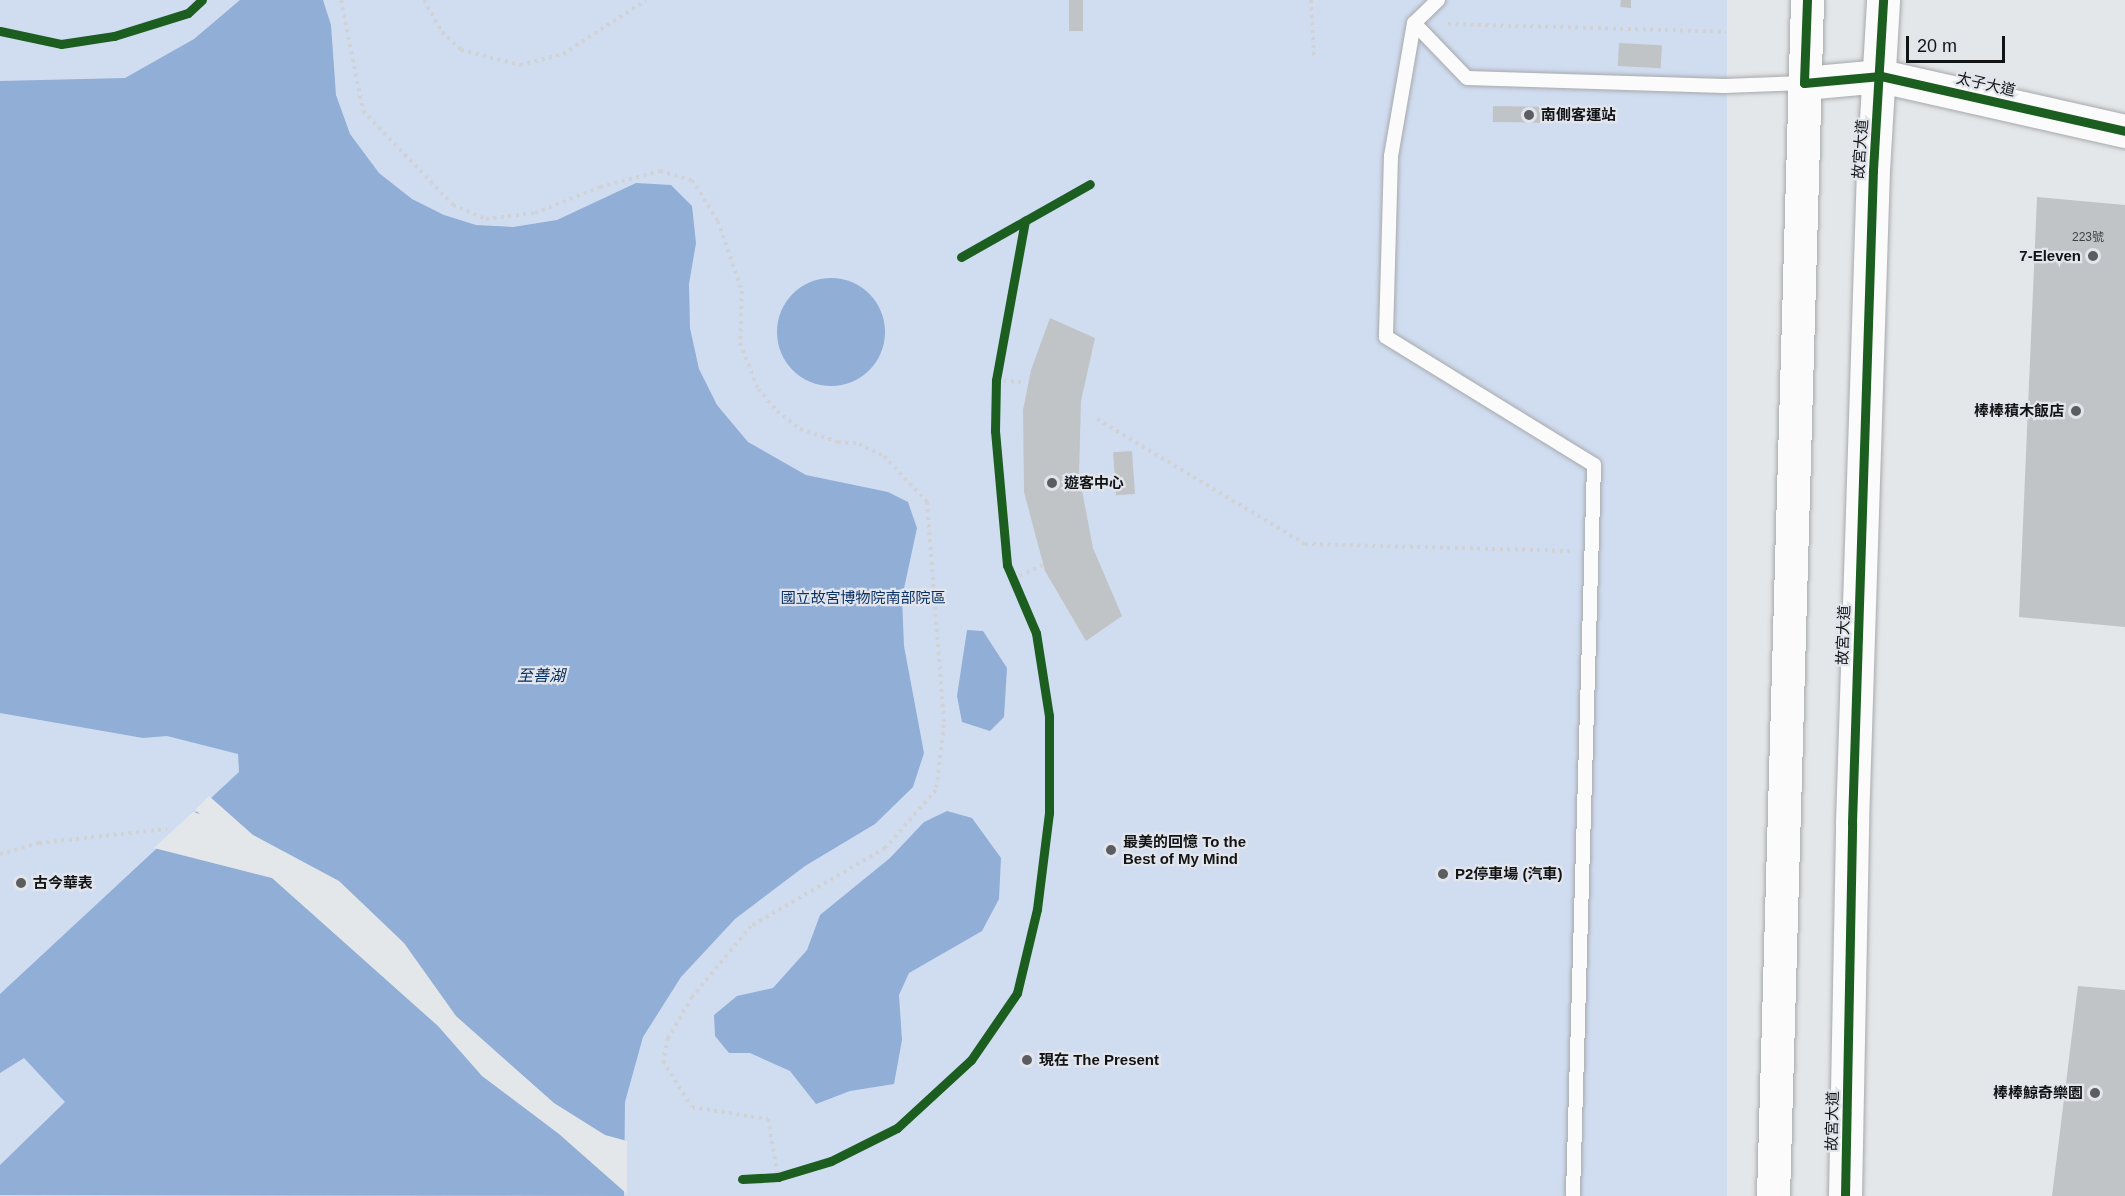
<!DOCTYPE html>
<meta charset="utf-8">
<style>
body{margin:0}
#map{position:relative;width:2125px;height:1196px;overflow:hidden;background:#e4e7ea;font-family:Helvetica,"Noto Sans TC",sans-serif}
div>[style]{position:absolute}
.green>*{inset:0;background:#d0ddf1;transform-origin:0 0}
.water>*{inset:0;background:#91aed6}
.round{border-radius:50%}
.pier>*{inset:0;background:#e4e7ea}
.building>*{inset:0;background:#c1c4c6;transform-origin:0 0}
.path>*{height:4px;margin-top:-2px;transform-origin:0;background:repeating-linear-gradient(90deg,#d1d2d3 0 3px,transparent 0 7.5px)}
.roads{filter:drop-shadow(0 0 2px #a7a9ab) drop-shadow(0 0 2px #a7a9ab)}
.service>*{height:14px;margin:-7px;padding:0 7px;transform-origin:7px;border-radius:7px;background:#fbfbfc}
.tertiary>*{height:33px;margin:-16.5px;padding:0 16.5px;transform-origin:16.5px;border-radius:16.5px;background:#fbfbfc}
.cycleway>*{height:9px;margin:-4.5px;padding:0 4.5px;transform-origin:4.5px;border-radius:4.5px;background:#1b5e20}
.dots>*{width:16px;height:16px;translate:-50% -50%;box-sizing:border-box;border:3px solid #e2e6ec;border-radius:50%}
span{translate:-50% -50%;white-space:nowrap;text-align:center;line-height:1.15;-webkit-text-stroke:4.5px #e2e6ec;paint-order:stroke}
.number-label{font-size:12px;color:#3e3f41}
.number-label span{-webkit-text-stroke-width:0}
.street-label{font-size:15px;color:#121315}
.poi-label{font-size:15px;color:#121315;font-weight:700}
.left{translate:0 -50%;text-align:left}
.right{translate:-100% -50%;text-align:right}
.park-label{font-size:15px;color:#0a3165}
.water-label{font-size:16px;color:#052d60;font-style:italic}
.scale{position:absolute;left:1906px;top:36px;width:99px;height:27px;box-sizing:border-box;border:3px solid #121315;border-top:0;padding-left:8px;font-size:18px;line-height:21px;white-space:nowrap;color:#121315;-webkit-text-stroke:4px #e2e6ec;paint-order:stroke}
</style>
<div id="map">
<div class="green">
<i style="left:0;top:0;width:1727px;height:1196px"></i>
</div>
<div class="water">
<i style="clip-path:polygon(240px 0,323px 0,331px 25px,336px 95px,350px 134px,379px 173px,412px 199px,444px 215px,476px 225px,513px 227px,557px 220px,636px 183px,671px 185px,692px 206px,696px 243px,689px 284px,690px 328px,699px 369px,717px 405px,748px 442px,806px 475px,888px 492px,908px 502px,917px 528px,902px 598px,904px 646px,924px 753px,913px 787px,875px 824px,805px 866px,735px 919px,681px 977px,643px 1037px,625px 1102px,624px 1196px,0 1195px,0 1165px,65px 1102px,24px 1058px,0 1073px,0 994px,239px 772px,238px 754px,167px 736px,143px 738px,0 713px,0 81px,125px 78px,194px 39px)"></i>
<i class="round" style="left:777px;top:278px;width:108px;height:108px"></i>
<i style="clip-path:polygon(967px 630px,983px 631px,1007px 668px,1004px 717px,990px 731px,962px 722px,957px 696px)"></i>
<i style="clip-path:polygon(947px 811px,972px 818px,1001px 858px,999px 899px,982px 931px,909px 973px,899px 995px,902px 1040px,894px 1084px,850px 1091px,816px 1104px,790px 1071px,750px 1053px,729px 1053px,715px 1036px,714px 1015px,737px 996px,773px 988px,807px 950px,820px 915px,890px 858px,924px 822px)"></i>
</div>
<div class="pier">
<i style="clip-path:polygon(209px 796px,253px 835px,339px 881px,404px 943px,456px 1016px,554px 1103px,605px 1135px,627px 1141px,627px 1194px,559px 1134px,482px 1076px,438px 1026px,272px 878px,154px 848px,193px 812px,200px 814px,195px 810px)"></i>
</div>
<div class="building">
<i style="left:1069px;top:0;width:14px;height:31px"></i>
<i style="clip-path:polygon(1621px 0,1631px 0,1631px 8px,1620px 7px)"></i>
<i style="left:1619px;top:43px;width:43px;height:23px;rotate:3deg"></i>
<i style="left:1493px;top:106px;width:71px;height:16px;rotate:1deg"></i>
<i style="clip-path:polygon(2037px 197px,2125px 205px,2125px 627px,2019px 617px)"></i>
<i style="clip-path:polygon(1050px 318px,1095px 338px,1081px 401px,1079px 475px,1093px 548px,1122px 616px,1086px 641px,1045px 571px,1024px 492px,1023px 410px,1031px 370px)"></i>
<i style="left:1132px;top:451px;width:43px;height:19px;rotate:86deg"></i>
<i style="clip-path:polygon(2078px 986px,2125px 990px,2125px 1196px,2052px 1196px)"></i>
</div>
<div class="path">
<i style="left:341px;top:0;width:113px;rotate:78.8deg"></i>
<i style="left:363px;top:111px;width:130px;rotate:46.2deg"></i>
<i style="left:453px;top:205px;width:36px;rotate:23deg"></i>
<i style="left:486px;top:219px;width:49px;rotate:-7deg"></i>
<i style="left:535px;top:213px;width:70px;rotate:-21.8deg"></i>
<i style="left:600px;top:187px;width:62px;rotate:-14.9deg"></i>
<i style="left:660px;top:171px;width:33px;rotate:16deg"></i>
<i style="left:692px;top:180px;width:49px;rotate:57.6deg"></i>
<i style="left:718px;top:221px;width:74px;rotate:71.1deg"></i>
<i style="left:742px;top:291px;width:52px;rotate:92.2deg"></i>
<i style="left:740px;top:343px;width:49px;rotate:68.6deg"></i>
<i style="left:758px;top:389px;width:29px;rotate:49deg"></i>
<i style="left:777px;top:411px;width:29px;rotate:38deg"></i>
<i style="left:800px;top:429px;width:40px;rotate:18.9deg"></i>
<i style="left:838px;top:442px;width:21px;rotate:5deg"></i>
<i style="left:859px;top:444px;width:28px;rotate:26deg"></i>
<i style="left:884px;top:456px;width:63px;rotate:46.9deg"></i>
<i style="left:927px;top:502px;width:224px;rotate:85.6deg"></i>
<i style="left:944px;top:725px;width:65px;rotate:97deg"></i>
<i style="left:936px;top:790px;width:77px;rotate:131.3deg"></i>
<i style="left:885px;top:848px;width:155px;rotate:149.8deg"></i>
<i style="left:751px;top:926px;width:92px;rotate:129.7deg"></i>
<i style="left:692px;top:997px;width:48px;rotate:120.3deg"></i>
<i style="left:668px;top:1038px;width:24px;rotate:102deg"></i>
<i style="left:663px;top:1061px;width:54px;rotate:57.8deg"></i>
<i style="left:692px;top:1107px;width:77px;rotate:9deg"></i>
<i style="left:768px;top:1119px;width:59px;rotate:80.2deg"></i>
<i style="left:424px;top:0;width:37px;rotate:61deg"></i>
<i style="left:442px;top:32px;width:26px;rotate:43deg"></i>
<i style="left:461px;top:50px;width:61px;rotate:14.3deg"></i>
<i style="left:520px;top:65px;width:44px;rotate:-14.3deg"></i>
<i style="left:563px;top:54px;width:99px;rotate:-33deg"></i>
<i style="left:1311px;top:0;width:56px;rotate:86.9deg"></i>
<i style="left:1448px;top:24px;width:278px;rotate:1.6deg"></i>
<i style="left:0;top:31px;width:62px;rotate:12deg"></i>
<i style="left:61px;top:44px;width:54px;rotate:-8.6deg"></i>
<i style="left:114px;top:36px;width:77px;rotate:-17.3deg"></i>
<i style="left:188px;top:13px;width:19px;rotate:-43deg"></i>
<i style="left:961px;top:257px;width:148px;rotate:-29.5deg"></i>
<i style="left:996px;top:380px;width:25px;rotate:5deg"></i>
<i style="left:1097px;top:419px;width:243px;rotate:31deg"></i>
<i style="left:1305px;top:544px;width:265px;rotate:1.5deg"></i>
<i style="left:1013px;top:579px;width:33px;rotate:-25deg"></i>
<i style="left:0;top:854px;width:41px;rotate:-15.8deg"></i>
<i style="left:39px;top:843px;width:129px;rotate:-6.2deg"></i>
<i style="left:742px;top:1179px;width:36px;rotate:-3deg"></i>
<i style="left:778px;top:1177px;width:55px;rotate:-16.8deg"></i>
<i style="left:831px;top:1161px;width:74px;rotate:-26.6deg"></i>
<i style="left:897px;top:1128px;width:100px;rotate:-42.6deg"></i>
<i style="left:971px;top:1060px;width:81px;rotate:-55.5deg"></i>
<i style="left:1017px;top:993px;width:86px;rotate:-76.6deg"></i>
<i style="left:1037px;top:909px;width:97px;rotate:-82.9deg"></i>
<i style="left:1049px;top:813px;width:97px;rotate:-90deg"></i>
<i style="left:1049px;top:716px;width:84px;rotate:-98.9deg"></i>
<i style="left:1036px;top:633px;width:74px;rotate:-113.1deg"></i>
<i style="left:1007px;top:565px;width:135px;rotate:-95.1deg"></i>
<i style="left:995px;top:431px;width:51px;rotate:-88.9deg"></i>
<i style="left:996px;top:380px;width:162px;rotate:-79.7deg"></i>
</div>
<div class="roads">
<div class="service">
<i style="left:1438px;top:0;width:33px;rotate:136deg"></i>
<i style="left:1414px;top:23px;width:135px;rotate:99.8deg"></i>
<i style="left:1391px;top:156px;width:181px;rotate:91.6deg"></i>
<i style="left:1386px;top:337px;width:244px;rotate:31.6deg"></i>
<i style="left:1594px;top:465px;width:731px;rotate:91.65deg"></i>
<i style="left:1414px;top:23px;width:76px;rotate:46.1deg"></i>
<i style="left:1467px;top:78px;width:257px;rotate:1.8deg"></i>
<i style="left:1724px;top:86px;width:80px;rotate:-2.1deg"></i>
</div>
<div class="tertiary">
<i style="left:1804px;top:83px;width:77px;rotate:-5.2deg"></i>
<i style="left:1881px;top:76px;width:250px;rotate:12.7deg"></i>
<i style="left:1773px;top:1196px;width:1196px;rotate:-88.37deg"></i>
<i style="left:1845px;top:1196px;width:373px;rotate:-88.9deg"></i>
<i style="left:1852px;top:823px;width:653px;rotate:-88.16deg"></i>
<i style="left:1873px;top:170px;width:170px;rotate:-86.6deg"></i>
</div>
</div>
<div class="cycleway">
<i style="left:1807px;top:0;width:83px;rotate:92.1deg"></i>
<i style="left:1804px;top:83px;width:77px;rotate:-5.2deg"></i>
<i style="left:1881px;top:76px;width:250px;rotate:12.7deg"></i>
<i style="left:0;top:31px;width:62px;rotate:12deg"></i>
<i style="left:61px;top:44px;width:54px;rotate:-8.6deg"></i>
<i style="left:114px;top:36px;width:77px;rotate:-17.3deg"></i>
<i style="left:188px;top:13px;width:19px;rotate:-43deg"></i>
<i style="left:961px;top:257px;width:148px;rotate:-29.5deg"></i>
<i style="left:742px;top:1179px;width:36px;rotate:-3deg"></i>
<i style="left:778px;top:1177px;width:55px;rotate:-16.8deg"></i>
<i style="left:831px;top:1161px;width:74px;rotate:-26.6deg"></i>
<i style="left:897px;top:1128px;width:100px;rotate:-42.6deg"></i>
<i style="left:971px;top:1060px;width:81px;rotate:-55.5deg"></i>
<i style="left:1017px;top:993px;width:86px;rotate:-76.6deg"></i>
<i style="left:1037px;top:909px;width:97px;rotate:-82.9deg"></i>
<i style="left:1049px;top:813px;width:97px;rotate:-90deg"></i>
<i style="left:1049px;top:716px;width:84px;rotate:-98.9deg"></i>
<i style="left:1036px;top:633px;width:74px;rotate:-113.1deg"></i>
<i style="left:1007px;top:565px;width:135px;rotate:-95.1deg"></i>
<i style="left:995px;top:431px;width:51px;rotate:-88.9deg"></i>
<i style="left:996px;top:380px;width:162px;rotate:-79.7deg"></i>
<i style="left:1845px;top:1196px;width:373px;rotate:-88.9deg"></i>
<i style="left:1852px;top:823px;width:653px;rotate:-88.16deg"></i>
<i style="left:1873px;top:170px;width:170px;rotate:-86.6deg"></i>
</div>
<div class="dots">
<i style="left:1529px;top:115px;background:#5c5d60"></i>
<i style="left:2093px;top:256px;background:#5c5d60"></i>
<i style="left:2076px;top:411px;background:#5c5d60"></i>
<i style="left:1052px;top:483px;background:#5c5d60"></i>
<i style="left:1111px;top:850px;background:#5c5d60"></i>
<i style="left:1443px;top:874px;background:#5c5d60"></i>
<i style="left:21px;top:883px;background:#5c5d60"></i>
<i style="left:1027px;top:1060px;background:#5c5d60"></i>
<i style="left:2095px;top:1093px;background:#5c5d60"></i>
</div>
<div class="number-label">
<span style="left:2088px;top:238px">223號</span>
</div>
<div class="street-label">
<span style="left:1986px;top:84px;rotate:13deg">太子大道</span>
<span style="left:1860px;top:149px;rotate:-86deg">故宮大道</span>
<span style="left:1843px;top:635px;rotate:-88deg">故宮大道</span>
<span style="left:1832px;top:1121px;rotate:-89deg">故宮大道</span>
</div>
<div class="poi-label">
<span class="left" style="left:1541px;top:115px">南側客運站</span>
<span class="right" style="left:2081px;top:256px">7-Eleven</span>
<span class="right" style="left:2064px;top:411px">棒棒積木飯店</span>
<span class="left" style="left:1064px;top:483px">遊客中心</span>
<span class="left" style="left:1123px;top:850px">最美的回憶 To the<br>Best of My Mind</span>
<span class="left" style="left:1455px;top:874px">P2停車場 (汽車)</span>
<span class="left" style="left:33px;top:883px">古今華表</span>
<span class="left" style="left:1039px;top:1060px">現在 The Present</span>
<span class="right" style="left:2083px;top:1093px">棒棒鯨奇樂園</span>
</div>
<div class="park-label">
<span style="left:863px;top:598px">國立故宮博物院南部院區</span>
</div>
<div class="water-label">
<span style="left:541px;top:676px">至善湖</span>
</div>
<div class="scale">20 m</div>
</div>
